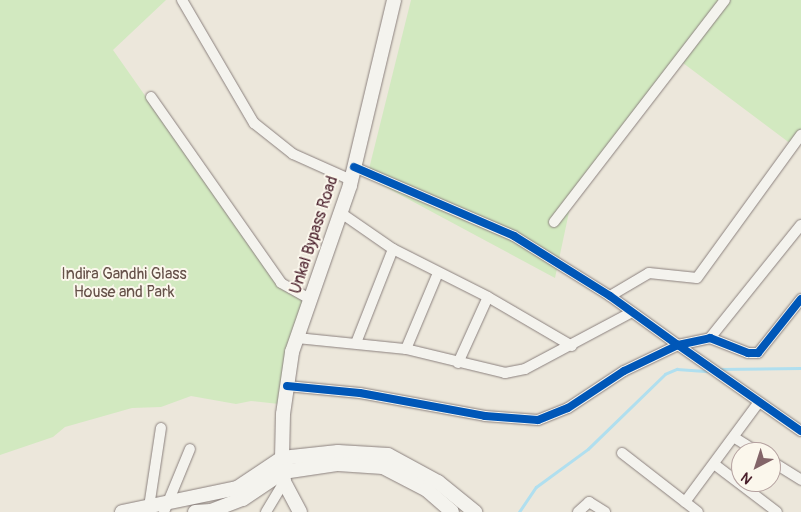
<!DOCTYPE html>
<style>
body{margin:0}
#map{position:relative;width:801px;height:512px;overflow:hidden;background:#ece7db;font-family:Pangolin,sans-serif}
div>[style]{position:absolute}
.green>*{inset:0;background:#d2e9c0}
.stream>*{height:2.5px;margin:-1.25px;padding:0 1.25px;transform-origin:1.25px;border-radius:1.25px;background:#b0dfef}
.roads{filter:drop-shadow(0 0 1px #8b817e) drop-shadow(0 0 1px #8b817e)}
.minor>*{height:10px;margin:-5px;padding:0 5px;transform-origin:5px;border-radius:5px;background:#f4f3ee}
.secondary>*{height:14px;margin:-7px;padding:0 7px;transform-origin:7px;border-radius:7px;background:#f4f3ee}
.cycleway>*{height:8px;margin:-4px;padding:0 4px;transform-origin:4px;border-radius:4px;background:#0057b8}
span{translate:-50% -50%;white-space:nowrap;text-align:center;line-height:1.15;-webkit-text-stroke:4px #fbf7ec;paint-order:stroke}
.street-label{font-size:16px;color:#4a1f2b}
.park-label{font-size:16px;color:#66524a}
.north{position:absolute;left:731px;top:442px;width:50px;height:50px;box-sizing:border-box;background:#fbf7ec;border:1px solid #b4a19f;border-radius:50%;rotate:220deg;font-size:14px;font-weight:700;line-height:20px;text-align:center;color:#4a1f2b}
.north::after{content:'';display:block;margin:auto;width:18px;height:22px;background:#836569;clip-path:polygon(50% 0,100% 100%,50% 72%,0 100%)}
</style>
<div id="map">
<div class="green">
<i style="clip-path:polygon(0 0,166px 0,113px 50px,281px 289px,306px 300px,281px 382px,279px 404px,251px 401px,236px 404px,191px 396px,161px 407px,132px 408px,65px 427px,53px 437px,0 455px)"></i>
<i style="clip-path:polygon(411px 0,801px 0,801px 130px,791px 144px,683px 63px,572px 198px,555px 278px,367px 177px)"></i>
</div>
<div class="stream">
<i style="left:720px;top:369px;width:81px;rotate:-0.7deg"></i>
<i style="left:519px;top:512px;width:30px;rotate:-56deg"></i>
<i style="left:536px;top:487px;width:64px;rotate:-36.2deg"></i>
<i style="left:588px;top:449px;width:107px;rotate:-44.2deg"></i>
<i style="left:665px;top:374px;width:13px;rotate:-23deg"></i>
<i style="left:677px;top:369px;width:31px;rotate:4deg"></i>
</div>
<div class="roads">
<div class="minor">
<i style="left:182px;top:0;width:143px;rotate:59.7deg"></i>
<i style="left:254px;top:123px;width:50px;rotate:38.5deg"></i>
<i style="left:293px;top:154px;width:64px;rotate:24.1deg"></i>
<i style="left:151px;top:97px;width:227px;rotate:55deg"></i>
<i style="left:281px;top:283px;width:35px;rotate:29deg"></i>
<i style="left:354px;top:167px;width:174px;rotate:23.3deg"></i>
<i style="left:514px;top:236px;width:113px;rotate:32deg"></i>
<i style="left:610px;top:296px;width:84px;rotate:35.8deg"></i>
<i style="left:678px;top:345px;width:33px;rotate:-12deg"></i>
<i style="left:710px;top:338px;width:41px;rotate:21.5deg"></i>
<i style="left:748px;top:353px;width:10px"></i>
<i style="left:758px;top:353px;width:69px;rotate:-51.5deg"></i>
<i style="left:341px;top:213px;width:63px;rotate:34.7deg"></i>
<i style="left:393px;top:249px;width:106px;rotate:26.8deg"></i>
<i style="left:488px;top:297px;width:97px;rotate:30.3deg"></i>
<i style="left:554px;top:222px;width:280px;rotate:-52.4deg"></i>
<i style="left:610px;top:296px;width:45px;rotate:-30.5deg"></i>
<i style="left:649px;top:273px;width:48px;rotate:5.9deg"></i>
<i style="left:697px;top:278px;width:177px;rotate:-54deg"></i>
<i style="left:297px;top:338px;width:110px;rotate:5.8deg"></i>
<i style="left:406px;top:349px;width:102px;rotate:13.6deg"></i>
<i style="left:505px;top:373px;width:20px;rotate:-11deg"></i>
<i style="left:525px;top:369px;width:121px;rotate:-28deg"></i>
<i style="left:710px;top:338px;width:145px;rotate:-51.2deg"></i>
<i style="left:356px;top:343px;width:101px;rotate:-68.5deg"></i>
<i style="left:406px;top:349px;width:82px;rotate:-67.2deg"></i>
<i style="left:458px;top:363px;width:72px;rotate:-65.6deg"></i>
<i style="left:287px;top:386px;width:73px;rotate:5.5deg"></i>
<i style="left:360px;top:393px;width:127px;rotate:10.4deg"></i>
<i style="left:485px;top:416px;width:53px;rotate:4.3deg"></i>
<i style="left:538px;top:420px;width:32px;rotate:-22deg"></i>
<i style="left:568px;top:408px;width:67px;rotate:-33.5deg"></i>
<i style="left:624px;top:371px;width:60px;rotate:-25.7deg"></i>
<i style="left:678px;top:345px;width:150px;rotate:35deg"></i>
<i style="left:735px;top:438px;width:26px;rotate:32deg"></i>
<i style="left:622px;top:453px;width:96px;rotate:37.8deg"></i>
<i style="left:771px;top:461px;width:36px;rotate:32deg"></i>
<i style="left:714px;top:464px;width:79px;rotate:37.3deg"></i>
<i style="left:685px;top:502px;width:124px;rotate:-53.5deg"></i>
<i style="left:149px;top:507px;width:80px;rotate:-81.4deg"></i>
<i style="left:164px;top:512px;width:68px;rotate:-67.6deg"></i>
<i style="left:266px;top:512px;width:35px;rotate:-59deg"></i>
<i style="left:578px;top:512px;width:15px;rotate:-42deg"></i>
<i style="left:589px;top:502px;width:19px;rotate:32deg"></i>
</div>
<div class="secondary">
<i style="left:122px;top:512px;width:117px;rotate:-11.8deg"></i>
<i style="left:237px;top:488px;width:54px;rotate:-33.7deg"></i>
<i style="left:282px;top:458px;width:56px;rotate:-6.1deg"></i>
<i style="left:338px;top:452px;width:50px;rotate:3.4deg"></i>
<i style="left:388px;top:455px;width:57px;rotate:28.4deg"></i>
<i style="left:438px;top:482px;width:48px;rotate:39deg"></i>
<i style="left:195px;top:512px;width:16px;rotate:-4deg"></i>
<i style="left:211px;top:511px;width:34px;rotate:-21deg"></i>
<i style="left:243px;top:499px;width:48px;rotate:-34deg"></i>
<i style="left:283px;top:472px;width:56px;rotate:-8.3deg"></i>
<i style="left:338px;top:464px;width:45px;rotate:3.8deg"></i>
<i style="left:383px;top:467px;width:50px;rotate:27.6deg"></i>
<i style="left:427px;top:490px;width:33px;rotate:41deg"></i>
<i style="left:300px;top:512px;width:34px;rotate:-118deg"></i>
<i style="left:284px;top:482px;width:24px;rotate:-95deg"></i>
<i style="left:282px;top:458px;width:44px;rotate:-88.7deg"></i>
<i style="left:283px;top:414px;width:63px;rotate:-81.7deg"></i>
<i style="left:292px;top:352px;width:177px;rotate:-70.8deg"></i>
<i style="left:350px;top:185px;width:190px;rotate:-76.6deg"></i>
</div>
</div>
<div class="cycleway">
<i style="left:354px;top:167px;width:174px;rotate:23.3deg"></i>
<i style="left:514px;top:236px;width:113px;rotate:32deg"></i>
<i style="left:610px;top:296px;width:84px;rotate:35.8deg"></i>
<i style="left:678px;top:345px;width:33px;rotate:-12deg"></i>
<i style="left:710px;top:338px;width:41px;rotate:21.5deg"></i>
<i style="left:748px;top:353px;width:10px"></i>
<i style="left:758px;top:353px;width:69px;rotate:-51.5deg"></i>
<i style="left:287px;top:386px;width:73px;rotate:5.5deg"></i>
<i style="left:360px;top:393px;width:127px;rotate:10.4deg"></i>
<i style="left:485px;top:416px;width:53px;rotate:4.3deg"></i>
<i style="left:538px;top:420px;width:32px;rotate:-22deg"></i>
<i style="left:568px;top:408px;width:67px;rotate:-33.5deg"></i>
<i style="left:624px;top:371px;width:60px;rotate:-25.7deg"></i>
<i style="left:678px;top:345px;width:150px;rotate:35deg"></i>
</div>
<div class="street-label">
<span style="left:314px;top:235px;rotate:-72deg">Unkal Bypass Road</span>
</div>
<div class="park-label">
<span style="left:124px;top:283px">Indira Gandhi Glass<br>House and Park</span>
</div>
<div class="north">N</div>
</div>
